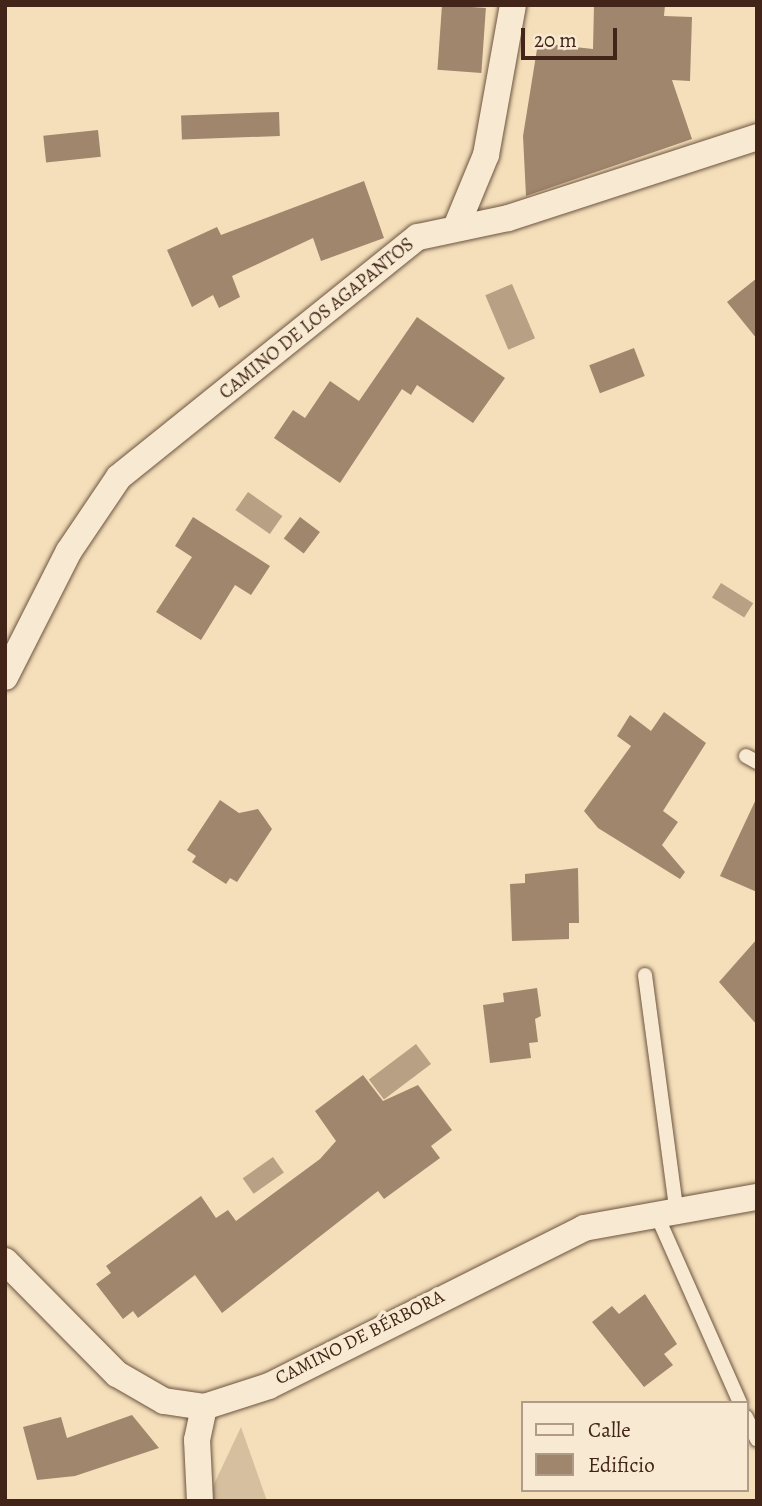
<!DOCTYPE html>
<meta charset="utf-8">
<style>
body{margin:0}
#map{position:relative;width:762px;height:1506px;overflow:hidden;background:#f4dfba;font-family:Alegreya,serif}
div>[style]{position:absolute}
.green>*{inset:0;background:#d6bf9e}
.water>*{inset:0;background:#b7a083;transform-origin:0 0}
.building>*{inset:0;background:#9f866c;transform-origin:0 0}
.roads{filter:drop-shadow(0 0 2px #6e5440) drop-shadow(0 0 2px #6e5440)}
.lane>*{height:14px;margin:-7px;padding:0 7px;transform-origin:7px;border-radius:7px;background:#f8ead2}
.street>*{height:26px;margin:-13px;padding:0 13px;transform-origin:13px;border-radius:13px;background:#f8ead2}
span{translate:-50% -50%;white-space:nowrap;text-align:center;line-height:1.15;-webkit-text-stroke:7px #f8ead2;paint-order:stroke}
.street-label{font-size:19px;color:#422518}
.frame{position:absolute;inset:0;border:7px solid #422518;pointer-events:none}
.legend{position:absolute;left:521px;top:1401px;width:228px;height:91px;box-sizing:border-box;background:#f8ead2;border:2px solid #af9b88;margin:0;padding:9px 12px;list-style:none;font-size:21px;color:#422518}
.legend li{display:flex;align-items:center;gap:14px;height:35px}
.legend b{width:35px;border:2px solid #af9b88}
.scale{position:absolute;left:521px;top:28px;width:96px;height:32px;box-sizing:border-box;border:4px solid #422518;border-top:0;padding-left:9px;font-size:21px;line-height:24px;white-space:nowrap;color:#422518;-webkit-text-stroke:5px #f8ead2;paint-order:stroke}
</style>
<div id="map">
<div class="green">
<i style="clip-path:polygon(241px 1427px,267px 1501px,206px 1501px)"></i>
</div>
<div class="water">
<i style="left:512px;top:284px;width:59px;height:29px;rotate:67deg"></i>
<i style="left:248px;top:492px;width:42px;height:22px;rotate:35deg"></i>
<i style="left:721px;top:583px;width:38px;height:17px;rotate:32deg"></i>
<i style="left:416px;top:1044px;width:25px;height:59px;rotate:53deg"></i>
<i style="left:273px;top:1157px;width:19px;height:37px;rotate:55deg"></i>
</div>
<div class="building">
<i style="left:442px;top:5px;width:44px;height:65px;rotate:4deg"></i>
<i style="clip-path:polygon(594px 5px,665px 5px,664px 16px,692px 17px,690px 81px,672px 80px,692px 139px,526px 196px,523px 136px,538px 43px,593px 49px)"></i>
<i style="left:279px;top:112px;width:24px;height:98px;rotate:88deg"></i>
<i style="left:98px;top:130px;width:27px;height:55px;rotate:84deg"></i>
<i style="clip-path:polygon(364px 181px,384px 238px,321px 261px,313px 238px,232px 276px,240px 297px,219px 308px,213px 295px,192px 307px,167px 250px,217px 227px,221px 235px)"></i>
<i style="clip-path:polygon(757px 278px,757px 339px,727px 302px)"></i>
<i style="clip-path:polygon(417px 317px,505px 378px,473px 423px,417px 385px,411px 395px,402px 389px,340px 483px,274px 438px,293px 410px,305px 418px,330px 381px,359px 401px)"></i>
<i style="left:634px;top:348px;width:30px;height:48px;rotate:69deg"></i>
<i style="clip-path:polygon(193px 517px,270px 566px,251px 595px,235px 585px,201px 640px,156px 612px,192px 557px,175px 546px)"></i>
<i style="left:300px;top:517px;width:25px;height:27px;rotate:37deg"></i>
<i style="clip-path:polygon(664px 712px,706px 743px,663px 811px,678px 822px,662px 845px,685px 872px,680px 879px,598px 828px,584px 811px,631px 746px,617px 736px,630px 715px,651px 731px)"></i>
<i style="clip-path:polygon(757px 797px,757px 892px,720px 876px)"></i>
<i style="clip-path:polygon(220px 800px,239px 813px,258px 809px,272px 829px,237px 882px,230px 878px,226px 884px,192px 862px,196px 856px,187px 850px)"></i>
<i style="clip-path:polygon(578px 868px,579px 923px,569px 923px,569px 939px,512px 941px,510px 884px,525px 883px,525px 874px)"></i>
<i style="clip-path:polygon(757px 939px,757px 1025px,719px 982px)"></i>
<i style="clip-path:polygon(537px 988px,541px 1016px,535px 1019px,538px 1042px,529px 1043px,531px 1058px,490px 1063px,483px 1005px,504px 1002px,503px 993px)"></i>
<i style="clip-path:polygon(363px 1075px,383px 1101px,418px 1085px,452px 1130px,431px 1146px,440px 1158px,384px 1199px,378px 1191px,222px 1313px,195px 1275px,138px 1318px,133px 1311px,123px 1319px,96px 1284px,111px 1273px,106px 1266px,201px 1196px,216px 1218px,228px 1210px,236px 1221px,320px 1159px,336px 1141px,315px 1111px)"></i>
<i style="clip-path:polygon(645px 1294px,677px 1344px,664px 1354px,673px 1365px,644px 1387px,592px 1322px,612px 1306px,619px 1314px)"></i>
<i style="clip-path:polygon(132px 1415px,159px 1448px,75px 1476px,37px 1480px,23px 1427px,61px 1417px,67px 1438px)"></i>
</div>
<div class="roads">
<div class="lane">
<i style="left:746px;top:756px;width:13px;rotate:29deg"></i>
<i style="left:645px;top:975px;width:234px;rotate:82.4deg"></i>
<i style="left:655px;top:1211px;width:210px;rotate:66.1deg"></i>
<i style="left:746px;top:1417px;width:25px;rotate:64deg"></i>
</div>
<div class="street">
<i style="left:457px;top:225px;width:76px;rotate:-67.5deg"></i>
<i style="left:486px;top:155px;width:152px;rotate:-79.8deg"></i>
<i style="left:5px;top:677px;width:141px;rotate:-63.1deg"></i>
<i style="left:69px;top:551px;width:89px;rotate:-56deg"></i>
<i style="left:119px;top:477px;width:383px;rotate:-38.8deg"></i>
<i style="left:418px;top:237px;width:92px;rotate:-11.9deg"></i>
<i style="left:508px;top:218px;width:262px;rotate:-18deg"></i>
<i style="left:5px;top:1261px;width:159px;rotate:45.3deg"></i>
<i style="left:117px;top:1374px;width:54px;rotate:29.9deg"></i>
<i style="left:164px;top:1401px;width:40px;rotate:8.5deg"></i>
<i style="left:204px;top:1407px;width:68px;rotate:-17.9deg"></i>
<i style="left:269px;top:1386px;width:352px;rotate:-26.6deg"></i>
<i style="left:584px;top:1228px;width:176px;rotate:-10.2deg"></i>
<i style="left:200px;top:1501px;width:61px;rotate:-92.8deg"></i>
<i style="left:197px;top:1440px;width:34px;rotate:-78deg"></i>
</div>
</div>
<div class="street-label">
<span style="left:317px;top:319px;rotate:-39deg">CAMINO DE LOS AGAPANTOS</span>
<span style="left:360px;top:1338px;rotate:-27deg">CAMINO DE BÉRBORA</span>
</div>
<div class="frame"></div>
<ul class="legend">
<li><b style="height:9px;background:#f8ead2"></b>Calle</li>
<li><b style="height:19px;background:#9f866c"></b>Edificio</li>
</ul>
<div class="scale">20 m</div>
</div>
